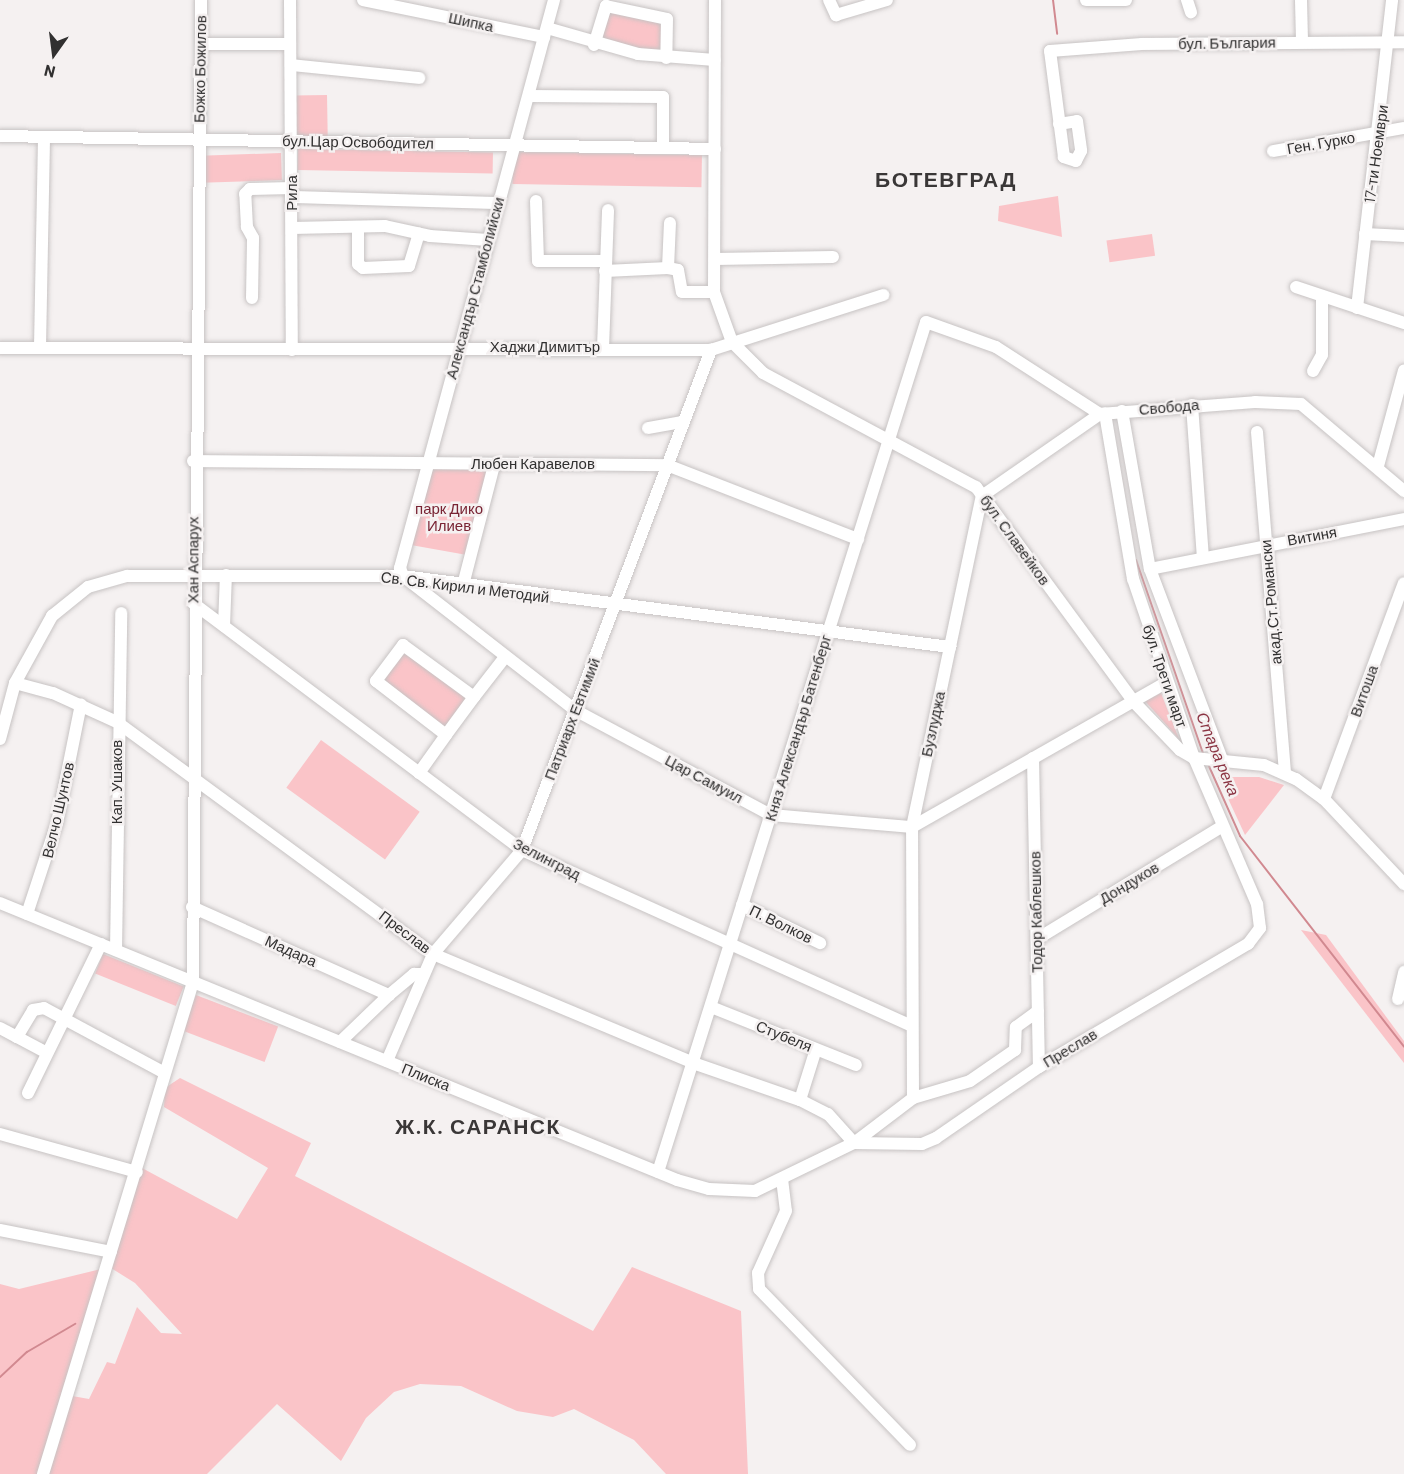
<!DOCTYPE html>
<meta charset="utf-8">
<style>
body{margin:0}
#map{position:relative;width:1404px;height:1474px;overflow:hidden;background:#f5f1f1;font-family:Barlow,sans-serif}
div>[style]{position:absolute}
.green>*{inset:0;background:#fac4c8;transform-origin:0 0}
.stream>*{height:2px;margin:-1px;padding:0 1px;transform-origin:1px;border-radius:1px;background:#d18990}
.roads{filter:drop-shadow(0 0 2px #c7c3c3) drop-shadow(0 0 2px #c7c3c3)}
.minor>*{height:12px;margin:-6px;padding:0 6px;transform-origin:6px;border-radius:6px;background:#fff}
span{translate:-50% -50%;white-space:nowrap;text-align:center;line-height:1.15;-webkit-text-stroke:5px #f5f1f1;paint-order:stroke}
.street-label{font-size:15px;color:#313030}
.park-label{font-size:15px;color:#792434}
.water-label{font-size:16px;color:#8b3443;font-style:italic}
.district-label{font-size:21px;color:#3a3737;font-weight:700;letter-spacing:1.5px}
.north{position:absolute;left:24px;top:24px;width:60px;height:60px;-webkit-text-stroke:4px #f5f1f1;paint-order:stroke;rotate:194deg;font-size:16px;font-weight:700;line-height:24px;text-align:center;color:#313030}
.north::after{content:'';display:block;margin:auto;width:21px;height:27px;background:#313030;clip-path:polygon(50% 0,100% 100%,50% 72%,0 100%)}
</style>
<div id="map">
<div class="green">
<i style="clip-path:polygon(606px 9px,665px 22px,664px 55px,597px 43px)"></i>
<i style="left:327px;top:95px;width:49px;height:33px;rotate:89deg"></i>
<i style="left:298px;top:149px;width:195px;height:21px;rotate:1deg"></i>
<i style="left:513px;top:152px;width:189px;height:32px;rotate:1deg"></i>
<i style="left:281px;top:153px;width:27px;height:80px;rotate:88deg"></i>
<i style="clip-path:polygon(1058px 196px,1062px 237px,998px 221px,999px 206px)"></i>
<i style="left:1152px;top:234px;width:22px;height:46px;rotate:82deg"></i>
<i style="clip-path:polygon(433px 469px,488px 470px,467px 555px,411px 545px)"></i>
<i style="left:405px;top:649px;width:80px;height:38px;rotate:38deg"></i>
<i style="clip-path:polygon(1161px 693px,1179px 739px,1145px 701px)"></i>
<i style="left:321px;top:740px;width:122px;height:59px;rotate:36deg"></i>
<i style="clip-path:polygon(1218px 777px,1259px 777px,1284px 785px,1245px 835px)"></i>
<i style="clip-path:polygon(1301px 930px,1326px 935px,1404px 1041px,1404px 1063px)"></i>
<i style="left:103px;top:954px;width:87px;height:21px;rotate:22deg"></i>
<i style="left:196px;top:995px;width:88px;height:38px;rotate:21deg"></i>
<i style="clip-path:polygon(180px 1078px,311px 1143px,295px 1176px,593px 1331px,632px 1267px,741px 1311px,748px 1474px,666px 1474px,634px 1440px,574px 1409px,553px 1417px,517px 1411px,461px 1386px,420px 1384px,394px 1392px,366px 1418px,341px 1461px,277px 1404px,207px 1474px,0 1474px,0 1284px,19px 1289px,101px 1269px,61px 1394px,89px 1399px,107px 1362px,115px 1364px,137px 1307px,161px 1333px,182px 1334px,135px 1283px,111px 1268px,142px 1168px,237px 1219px,268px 1168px,164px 1107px,165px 1088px)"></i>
</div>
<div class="stream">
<i style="left:1053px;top:0;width:34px;rotate:83deg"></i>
<i style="left:1136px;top:560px;width:204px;rotate:70.9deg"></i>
<i style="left:1208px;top:764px;width:79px;rotate:66deg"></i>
<i style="left:1240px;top:836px;width:267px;rotate:52.1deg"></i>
<i style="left:0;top:1377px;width:37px;rotate:-43deg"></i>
<i style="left:27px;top:1352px;width:56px;rotate:-30.3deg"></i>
</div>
<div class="roads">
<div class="minor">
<i style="left:290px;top:0;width:350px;rotate:89.7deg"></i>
<i style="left:363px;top:0;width:185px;rotate:11.6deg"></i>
<i style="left:554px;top:0;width:589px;rotate:105.17deg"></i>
<i style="left:400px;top:568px;width:9px;rotate:69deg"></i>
<i style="left:403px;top:576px;width:218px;rotate:37.9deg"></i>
<i style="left:575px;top:710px;width:222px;rotate:28.2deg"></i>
<i style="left:771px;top:815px;width:142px;rotate:4.9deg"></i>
<i style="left:912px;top:827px;width:293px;rotate:-29.6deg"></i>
<i style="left:715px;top:0;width:292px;rotate:90.2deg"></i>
<i style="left:714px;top:292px;width:53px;rotate:70.2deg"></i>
<i style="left:732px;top:342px;width:44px;rotate:45deg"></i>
<i style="left:763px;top:373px;width:242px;rotate:28.2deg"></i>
<i style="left:976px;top:487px;width:265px;rotate:53.7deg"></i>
<i style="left:1133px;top:701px;width:68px;rotate:46.2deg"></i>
<i style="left:1180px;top:750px;width:16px;rotate:30deg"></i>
<i style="left:1194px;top:758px;width:70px;rotate:5.7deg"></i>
<i style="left:1264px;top:765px;width:35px;rotate:24deg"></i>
<i style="left:1296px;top:779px;width:34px;rotate:36deg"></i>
<i style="left:1324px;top:799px;width:117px;rotate:46.7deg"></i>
<i style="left:829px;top:0;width:17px;rotate:65deg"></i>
<i style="left:836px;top:15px;width:53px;rotate:-16.4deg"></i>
<i style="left:1086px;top:0;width:40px"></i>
<i style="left:1187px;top:0;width:13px;rotate:72deg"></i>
<i style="left:1301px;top:0;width:41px;rotate:88.6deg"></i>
<i style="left:547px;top:28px;width:95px;rotate:15.9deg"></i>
<i style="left:638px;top:54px;width:77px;rotate:4.5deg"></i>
<i style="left:201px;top:44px;width:89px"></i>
<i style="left:594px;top:45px;width:41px;rotate:-72.9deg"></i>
<i style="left:606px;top:6px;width:62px;rotate:12deg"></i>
<i style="left:667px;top:19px;width:39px;rotate:91deg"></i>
<i style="left:291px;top:65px;width:129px;rotate:5.8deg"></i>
<i style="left:529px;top:96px;width:134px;rotate:0.4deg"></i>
<i style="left:663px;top:97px;width:51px;rotate:90deg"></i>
<i style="left:1059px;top:124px;width:18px;rotate:-9deg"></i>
<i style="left:1077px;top:121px;width:30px;rotate:82deg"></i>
<i style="left:1081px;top:151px;width:11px;rotate:117deg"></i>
<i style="left:1076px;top:161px;width:13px;rotate:-162deg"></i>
<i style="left:1064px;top:157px;width:107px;rotate:-97.5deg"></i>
<i style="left:1050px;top:51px;width:92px;rotate:-4.4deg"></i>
<i style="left:1142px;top:44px;width:262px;rotate:-0.4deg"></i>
<i style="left:0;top:136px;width:715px;rotate:1.04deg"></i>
<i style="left:1273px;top:151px;width:133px;rotate:-10deg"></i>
<i style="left:292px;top:197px;width:206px;rotate:1.7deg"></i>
<i style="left:536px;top:201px;width:60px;rotate:88.1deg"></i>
<i style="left:538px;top:261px;width:68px"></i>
<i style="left:358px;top:227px;width:37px;rotate:90deg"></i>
<i style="left:358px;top:264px;width:6px;rotate:39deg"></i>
<i style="left:363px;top:268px;width:46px;rotate:-2.5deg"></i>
<i style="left:409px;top:266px;width:34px;rotate:-73deg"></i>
<i style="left:292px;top:228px;width:93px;rotate:-1.2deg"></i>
<i style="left:385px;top:226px;width:46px;rotate:12.5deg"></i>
<i style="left:430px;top:236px;width:58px;rotate:3.9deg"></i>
<i style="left:1365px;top:234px;width:39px;rotate:3deg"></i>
<i style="left:715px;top:259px;width:118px;rotate:-1deg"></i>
<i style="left:668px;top:268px;width:10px;rotate:11deg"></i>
<i style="left:678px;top:270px;width:22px;rotate:80deg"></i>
<i style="left:682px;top:292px;width:32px"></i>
<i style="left:605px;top:271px;width:63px;rotate:-2.7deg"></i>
<i style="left:668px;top:268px;width:45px;rotate:-87.5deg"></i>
<i style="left:1296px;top:287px;width:114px;rotate:18.4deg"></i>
<i style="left:252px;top:298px;width:60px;rotate:-89deg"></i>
<i style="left:253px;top:238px;width:13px;rotate:-119deg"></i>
<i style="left:247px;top:227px;width:33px;rotate:-93deg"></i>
<i style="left:245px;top:194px;width:7px;rotate:-45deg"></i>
<i style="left:250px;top:189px;width:42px;rotate:-1.4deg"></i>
<i style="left:1357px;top:308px;width:310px;rotate:-83.5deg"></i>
<i style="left:40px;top:347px;width:210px;rotate:-88.9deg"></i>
<i style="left:0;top:348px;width:711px;rotate:0.16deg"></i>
<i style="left:711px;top:350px;width:181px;rotate:-17.7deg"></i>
<i style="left:603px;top:348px;width:138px;rotate:-87.9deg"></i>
<i style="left:1313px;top:371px;width:18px;rotate:-61deg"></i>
<i style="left:1322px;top:355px;width:59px;rotate:-90deg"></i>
<i style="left:1192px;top:405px;width:152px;rotate:85.9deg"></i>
<i style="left:1122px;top:411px;width:160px;rotate:80deg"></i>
<i style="left:1150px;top:569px;width:206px;rotate:69.3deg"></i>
<i style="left:648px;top:428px;width:36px;rotate:-10deg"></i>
<i style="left:1257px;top:432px;width:342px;rotate:85.3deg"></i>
<i style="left:193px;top:461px;width:474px;rotate:0.5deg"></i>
<i style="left:667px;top:465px;width:205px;rotate:21.2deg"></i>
<i style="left:1378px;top:466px;width:99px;rotate:-74.8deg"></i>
<i style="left:1150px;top:569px;width:259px;rotate:-11.1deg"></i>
<i style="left:463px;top:585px;width:124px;rotate:-75.5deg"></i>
<i style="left:193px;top:603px;width:411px;rotate:36.9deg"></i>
<i style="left:522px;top:850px;width:428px;rotate:24.3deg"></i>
<i style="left:224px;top:626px;width:51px;rotate:-87.8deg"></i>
<i style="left:15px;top:683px;width:39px;rotate:15deg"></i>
<i style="left:53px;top:693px;width:70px;rotate:24.4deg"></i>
<i style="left:117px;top:722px;width:392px;rotate:36.3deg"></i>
<i style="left:433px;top:954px;width:282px;rotate:22.7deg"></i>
<i style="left:693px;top:1063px;width:113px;rotate:19.1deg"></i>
<i style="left:800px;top:1100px;width:31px;rotate:27deg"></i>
<i style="left:828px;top:1114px;width:39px;rotate:48deg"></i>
<i style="left:474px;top:697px;width:51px;rotate:-52.2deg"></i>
<i style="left:0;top:739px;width:58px;rotate:-75deg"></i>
<i style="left:15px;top:683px;width:77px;rotate:-61.1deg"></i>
<i style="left:52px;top:616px;width:46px;rotate:-38.9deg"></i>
<i style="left:88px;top:587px;width:41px;rotate:-15.8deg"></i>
<i style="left:127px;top:576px;width:276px"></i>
<i style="left:403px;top:576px;width:552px;rotate:7.4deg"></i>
<i style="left:1033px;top:758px;width:309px;rotate:88.9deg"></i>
<i style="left:419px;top:773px;width:47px;rotate:-54.6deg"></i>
<i style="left:446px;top:735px;width:47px;rotate:-53.6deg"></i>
<i style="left:474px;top:697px;width:88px;rotate:-143.8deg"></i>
<i style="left:403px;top:645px;width:45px;rotate:126.9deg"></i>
<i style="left:376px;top:681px;width:88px;rotate:37.6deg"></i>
<i style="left:1324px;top:799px;width:230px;rotate:-69.7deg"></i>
<i style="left:0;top:903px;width:731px;rotate:22.25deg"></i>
<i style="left:677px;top:1180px;width:33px;rotate:16deg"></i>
<i style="left:709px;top:1189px;width:46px;rotate:2.5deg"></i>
<i style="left:755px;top:1191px;width:110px;rotate:-25.9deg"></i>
<i style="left:854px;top:1143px;width:74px;rotate:-37.3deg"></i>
<i style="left:913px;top:1098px;width:59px;rotate:-16.6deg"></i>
<i style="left:970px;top:1081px;width:55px;rotate:-34.6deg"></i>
<i style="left:1015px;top:1050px;width:23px;rotate:-88deg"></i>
<i style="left:1016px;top:1027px;width:27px;rotate:-36deg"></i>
<i style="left:742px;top:905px;width:87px;rotate:26deg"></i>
<i style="left:192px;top:907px;width:216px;rotate:24.1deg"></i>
<i style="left:27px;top:914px;width:96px;rotate:-71.8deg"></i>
<i style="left:57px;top:823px;width:121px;rotate:-78.6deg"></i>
<i style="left:1037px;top:939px;width:215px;rotate:-31.3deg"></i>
<i style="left:116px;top:950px;width:337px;rotate:-89.1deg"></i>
<i style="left:1398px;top:999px;width:28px;rotate:-77deg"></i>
<i style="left:711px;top:1007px;width:156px;rotate:21.8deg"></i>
<i style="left:0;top:1028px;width:19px;rotate:28deg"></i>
<i style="left:17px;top:1037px;width:31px;rotate:-59deg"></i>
<i style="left:33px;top:1010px;width:11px;rotate:-10deg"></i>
<i style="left:44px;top:1008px;width:135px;rotate:28.3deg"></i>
<i style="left:17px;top:1037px;width:32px;rotate:28deg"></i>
<i style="left:340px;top:1042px;width:68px;rotate:-43.8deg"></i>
<i style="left:389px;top:995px;width:33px;rotate:-40deg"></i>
<i style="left:414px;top:974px;width:9px"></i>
<i style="left:387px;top:1061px;width:116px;rotate:-66.7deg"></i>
<i style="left:433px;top:954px;width:137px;rotate:-49.4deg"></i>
<i style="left:522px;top:850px;width:535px;rotate:-69.29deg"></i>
<i style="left:28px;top:1093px;width:166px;rotate:-63.9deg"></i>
<i style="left:913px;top:1098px;width:271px;rotate:-90.2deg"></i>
<i style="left:912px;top:827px;width:338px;rotate:-78.1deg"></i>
<i style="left:982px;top:496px;width:144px;rotate:-34.8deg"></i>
<i style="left:800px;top:1100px;width:53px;rotate:-72.6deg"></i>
<i style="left:0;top:1134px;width:142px;rotate:15.5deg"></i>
<i style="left:854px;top:1143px;width:68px;rotate:0.8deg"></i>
<i style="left:922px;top:1144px;width:15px;rotate:-23deg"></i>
<i style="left:936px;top:1138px;width:125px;rotate:-34.6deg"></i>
<i style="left:1039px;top:1067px;width:243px;rotate:-30.5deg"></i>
<i style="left:1248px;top:944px;width:20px;rotate:-53deg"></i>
<i style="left:1260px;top:928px;width:24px;rotate:-97deg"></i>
<i style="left:1257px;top:904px;width:159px;rotate:-113.3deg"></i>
<i style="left:1194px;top:758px;width:189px;rotate:-108.8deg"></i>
<i style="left:1133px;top:579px;width:168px;rotate:-99.6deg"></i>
<i style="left:658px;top:1172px;width:891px;rotate:-72.5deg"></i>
<i style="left:926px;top:322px;width:74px;rotate:19.7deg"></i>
<i style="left:996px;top:347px;width:124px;rotate:32.8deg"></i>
<i style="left:1100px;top:414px;width:155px;rotate:-4.4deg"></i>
<i style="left:1255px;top:402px;width:46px;rotate:2.5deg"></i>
<i style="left:1301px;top:404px;width:135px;rotate:40.2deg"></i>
<i style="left:782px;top:1179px;width:32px;rotate:83deg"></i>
<i style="left:786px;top:1211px;width:68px;rotate:114.3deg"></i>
<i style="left:758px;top:1273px;width:16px;rotate:86deg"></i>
<i style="left:759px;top:1289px;width:217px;rotate:45.9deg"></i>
<i style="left:0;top:1230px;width:113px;rotate:11.2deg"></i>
<i style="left:43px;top:1474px;width:514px;rotate:-73.04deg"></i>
<i style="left:193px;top:982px;width:982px;rotate:-89.53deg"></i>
</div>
</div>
<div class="street-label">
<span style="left:471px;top:22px;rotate:12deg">Шипка</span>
<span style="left:1227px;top:43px;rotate:-1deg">бул. България</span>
<span style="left:200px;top:69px;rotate:-89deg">Божко Божилов</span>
<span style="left:358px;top:142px;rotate:1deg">бул.Цар Освободител</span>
<span style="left:1321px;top:143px;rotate:-10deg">Ген. Гурко</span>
<span style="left:1376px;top:154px;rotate:-82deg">17-ти Ноември</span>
<span style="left:292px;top:193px;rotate:-90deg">Рила</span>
<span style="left:475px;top:288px;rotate:-75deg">Александър Стамболийски</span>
<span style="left:545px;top:347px">Хаджи Димитър</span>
<span style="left:1169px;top:407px;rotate:-5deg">Свобода</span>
<span style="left:533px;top:464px">Любен Каравелов</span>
<span style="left:1312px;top:536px;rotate:-10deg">Витиня</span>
<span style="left:1015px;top:540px;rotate:54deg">бул. Славейков</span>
<span style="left:193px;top:560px;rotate:-90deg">Хан Аспарух</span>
<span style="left:465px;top:587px;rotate:7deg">Св. Св. Кирил и Методий</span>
<span style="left:1271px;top:602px;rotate:-95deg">акад.Ст.Романски</span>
<span style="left:1165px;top:676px;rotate:71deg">бул. Трети март</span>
<span style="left:1364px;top:691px;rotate:-70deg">Витоша</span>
<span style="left:572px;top:719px;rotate:-69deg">Патриарх Евтимий</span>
<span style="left:933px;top:724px;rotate:-78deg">Бузлуджа</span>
<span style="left:798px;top:728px;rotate:-73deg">Княз Александър Батенберг</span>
<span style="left:704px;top:779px;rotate:28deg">Цар Самуил</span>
<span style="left:117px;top:782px;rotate:-90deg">Кап. Ушаков</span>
<span style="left:58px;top:810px;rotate:-77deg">Велчо Шунтов</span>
<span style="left:547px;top:859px;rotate:27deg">Зелинград</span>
<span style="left:1129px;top:883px;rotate:-31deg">Дондуков</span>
<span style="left:1036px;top:912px;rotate:-91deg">Тодор Каблешков</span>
<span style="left:781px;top:924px;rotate:26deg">П. Волков</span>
<span style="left:405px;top:932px;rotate:37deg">Преслав</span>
<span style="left:291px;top:951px;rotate:24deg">Мадара</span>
<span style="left:784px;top:1036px;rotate:22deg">Стубеля</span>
<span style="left:1070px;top:1048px;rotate:-31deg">Преслав</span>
<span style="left:426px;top:1077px;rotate:22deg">Плиска</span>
</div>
<div class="park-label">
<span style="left:449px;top:517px">парк Дико<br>Илиев</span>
</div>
<div class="water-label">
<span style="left:1218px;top:754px;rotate:68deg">Стара река</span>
</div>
<div class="district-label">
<span style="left:946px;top:179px">БОТЕВГРАД</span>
<span style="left:478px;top:1126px">Ж.К. САРАНСК</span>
</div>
<div class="north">N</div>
</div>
